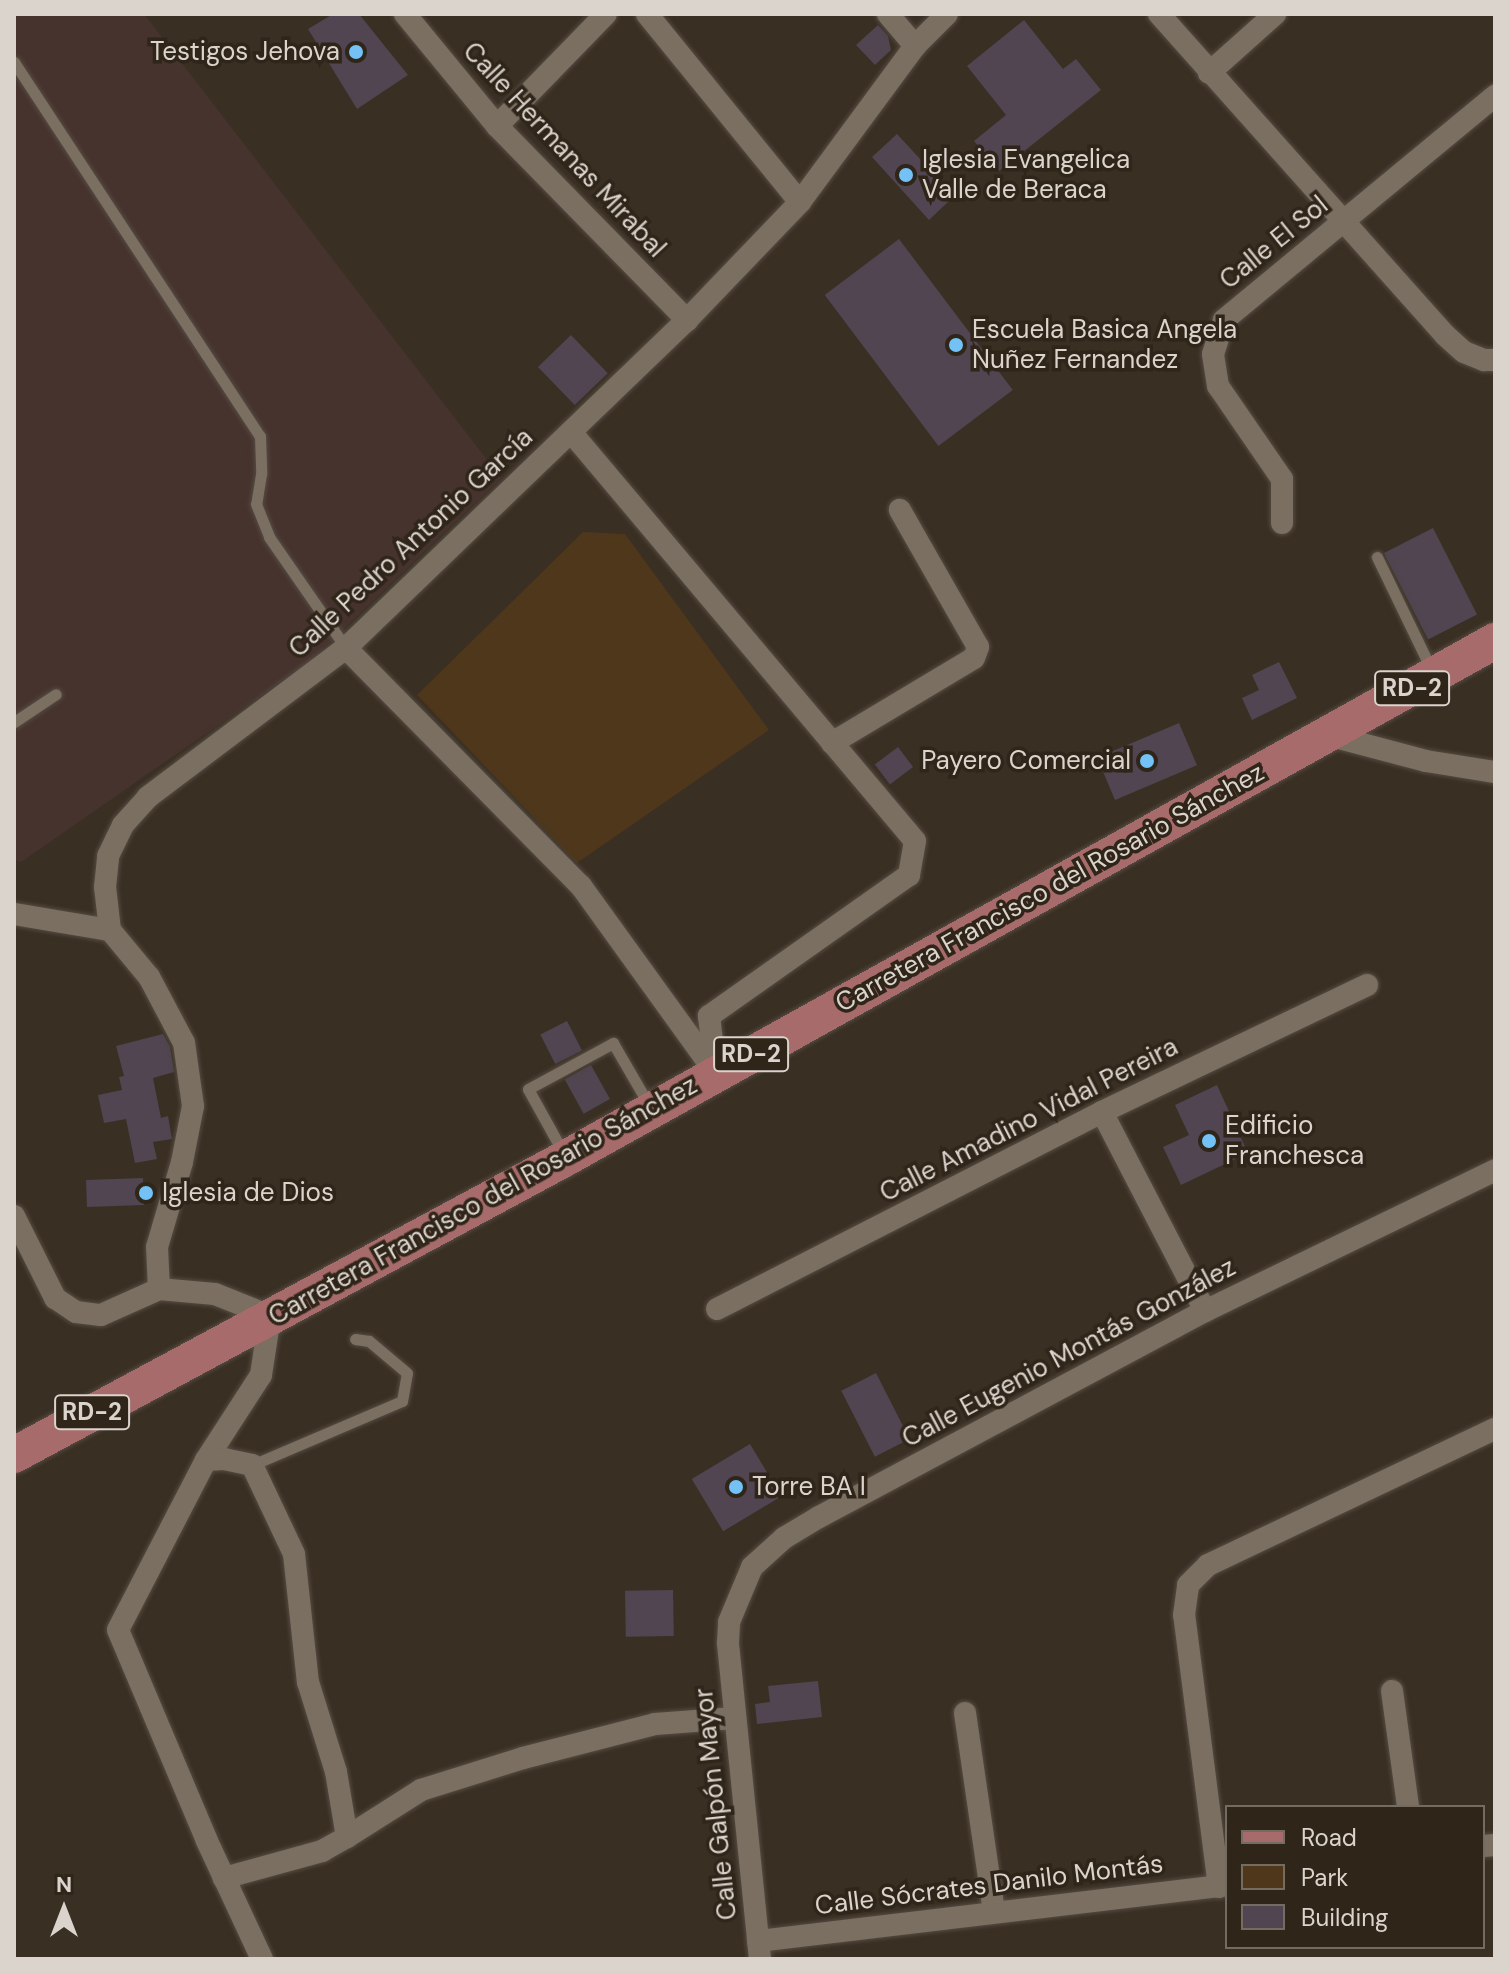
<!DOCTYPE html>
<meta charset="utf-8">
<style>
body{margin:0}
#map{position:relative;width:1509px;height:1973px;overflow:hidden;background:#3a2f23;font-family:"DM Sans",sans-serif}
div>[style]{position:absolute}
.industrial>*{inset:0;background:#47332e}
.green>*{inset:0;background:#4e371b}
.building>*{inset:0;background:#504551;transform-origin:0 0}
.roads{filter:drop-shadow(0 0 2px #554c42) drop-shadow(0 0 2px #554c42)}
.lane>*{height:11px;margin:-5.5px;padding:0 5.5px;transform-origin:5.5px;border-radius:5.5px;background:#7b6f62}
.street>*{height:22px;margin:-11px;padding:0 11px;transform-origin:11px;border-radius:11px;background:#7b6f62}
.primary>*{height:36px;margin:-18px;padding:0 18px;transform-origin:18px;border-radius:18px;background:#a66b6a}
.dots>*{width:22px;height:22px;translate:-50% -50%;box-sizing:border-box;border:4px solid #2f2519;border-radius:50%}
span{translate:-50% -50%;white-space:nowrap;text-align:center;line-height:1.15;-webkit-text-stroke:7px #2f2519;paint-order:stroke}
.shield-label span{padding:2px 6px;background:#2f2519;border:2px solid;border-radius:6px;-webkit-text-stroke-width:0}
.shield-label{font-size:24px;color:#dbd4cd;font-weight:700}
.poi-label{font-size:26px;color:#dbd4cd}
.right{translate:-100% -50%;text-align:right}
.left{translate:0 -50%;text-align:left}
.street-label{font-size:26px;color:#dbd4cd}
.frame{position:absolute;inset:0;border:16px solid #dbd4cd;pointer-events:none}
.legend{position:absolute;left:1225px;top:1805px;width:260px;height:144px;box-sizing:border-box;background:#2f2519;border:2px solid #746b61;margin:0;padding:10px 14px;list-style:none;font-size:24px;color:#dbd4cd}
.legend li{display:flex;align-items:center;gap:16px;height:40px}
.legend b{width:40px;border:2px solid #746b61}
.north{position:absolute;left:24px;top:1869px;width:80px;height:80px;-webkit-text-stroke:6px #2f2519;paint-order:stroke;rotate:0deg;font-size:22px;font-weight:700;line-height:32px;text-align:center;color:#dbd4cd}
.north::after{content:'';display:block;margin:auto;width:28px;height:36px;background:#dbd4cd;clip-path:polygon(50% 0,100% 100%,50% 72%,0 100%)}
</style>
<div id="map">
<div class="industrial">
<i style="clip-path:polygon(14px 14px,144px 14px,501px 478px,309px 662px,21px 862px,14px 860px)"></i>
</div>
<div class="green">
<i style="clip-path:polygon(583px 532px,625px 534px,769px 730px,577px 863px,417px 695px)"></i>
</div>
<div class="building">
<i style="clip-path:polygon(333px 14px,359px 14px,408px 75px,357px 109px,308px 29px)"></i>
<i style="clip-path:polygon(1024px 20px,1063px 69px,1076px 59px,1101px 90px,999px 171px,974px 141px,1006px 115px,967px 66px)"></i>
<i style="clip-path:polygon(878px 25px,888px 36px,891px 50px,875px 65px,856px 45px)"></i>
<i style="clip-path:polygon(897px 134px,946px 187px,941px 192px,949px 201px,929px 220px,872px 157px)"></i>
<i style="left:899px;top:239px;width:189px;height:93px;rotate:53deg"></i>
<i style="left:571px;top:335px;width:53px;height:46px;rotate:46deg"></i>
<i style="left:1433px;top:528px;width:97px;height:55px;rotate:63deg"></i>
<i style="clip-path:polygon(1279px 662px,1297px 698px,1252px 720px,1242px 698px,1259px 690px,1252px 675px)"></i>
<i style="left:1179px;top:723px;width:46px;height:89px;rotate:67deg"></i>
<i style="left:898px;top:747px;width:25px;height:29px;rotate:53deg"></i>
<i style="left:567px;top:1021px;width:33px;height:30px;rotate:63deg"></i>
<i style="clip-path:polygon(163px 1034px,170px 1047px,174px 1072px,153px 1078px,161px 1118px,168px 1116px,172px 1139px,153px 1142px,157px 1159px,135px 1163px,126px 1119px,104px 1123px,98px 1095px,122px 1090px,119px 1077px,124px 1076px,116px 1046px)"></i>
<i style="left:591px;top:1065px;width:39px;height:30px;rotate:61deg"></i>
<i style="clip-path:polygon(1217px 1085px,1248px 1153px,1181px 1185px,1163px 1147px,1189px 1135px,1175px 1105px)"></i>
<i style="left:143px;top:1178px;width:27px;height:57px;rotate:88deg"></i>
<i style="left:876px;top:1373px;width:74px;height:39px;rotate:63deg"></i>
<i style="left:750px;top:1444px;width:61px;height:68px;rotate:59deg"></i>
<i style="left:673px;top:1590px;width:46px;height:48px;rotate:89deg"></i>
<i style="clip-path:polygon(818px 1681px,822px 1717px,757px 1724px,755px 1704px,770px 1702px,768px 1686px)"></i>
</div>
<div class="roads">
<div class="lane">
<i style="left:14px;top:62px;width:448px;rotate:56.7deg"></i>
<i style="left:260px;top:436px;width:38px;rotate:88deg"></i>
<i style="left:261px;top:474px;width:30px;rotate:99deg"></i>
<i style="left:256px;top:504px;width:35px;rotate:68deg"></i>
<i style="left:269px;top:537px;width:135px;rotate:55.3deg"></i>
<i style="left:1377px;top:557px;width:127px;rotate:64.2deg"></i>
<i style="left:14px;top:722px;width:50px;rotate:-33.7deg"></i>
<i style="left:564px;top:1154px;width:74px;rotate:-119deg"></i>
<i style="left:528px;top:1089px;width:97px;rotate:-28.4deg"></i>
<i style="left:613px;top:1043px;width:72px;rotate:59.9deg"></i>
<i style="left:252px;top:1465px;width:163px;rotate:-23.1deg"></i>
<i style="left:402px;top:1401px;width:28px;rotate:-80deg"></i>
<i style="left:407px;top:1373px;width:50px;rotate:-139.9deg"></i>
<i style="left:369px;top:1341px;width:14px;rotate:-172deg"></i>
</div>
<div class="street">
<i style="left:405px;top:14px;width:145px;rotate:50.6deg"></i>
<i style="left:497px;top:126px;width:272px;rotate:45.6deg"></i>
<i style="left:647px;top:14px;width:242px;rotate:50.9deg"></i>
<i style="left:888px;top:14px;width:42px;rotate:49.8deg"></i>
<i style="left:1159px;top:14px;width:430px;rotate:48.3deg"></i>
<i style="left:1445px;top:335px;width:25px;rotate:42deg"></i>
<i style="left:1464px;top:352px;width:22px;rotate:22deg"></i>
<i style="left:1484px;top:360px;width:11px"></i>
<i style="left:1209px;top:73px;width:89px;rotate:-41.8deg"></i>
<i style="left:497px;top:126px;width:156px;rotate:-45.8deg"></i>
<i style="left:571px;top:432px;width:534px;rotate:49.93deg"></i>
<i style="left:915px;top:841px;width:35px;rotate:100deg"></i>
<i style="left:909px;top:875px;width:245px;rotate:144.8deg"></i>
<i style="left:709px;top:1016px;width:58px;rotate:83.1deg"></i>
<i style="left:1282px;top:523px;width:44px;rotate:-90deg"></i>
<i style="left:1282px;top:479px;width:113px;rotate:-124.5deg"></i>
<i style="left:1218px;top:386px;width:32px;rotate:-99deg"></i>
<i style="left:1213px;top:354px;width:36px;rotate:-72deg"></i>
<i style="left:1224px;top:320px;width:352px;rotate:-39.6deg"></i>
<i style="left:346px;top:648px;width:334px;rotate:45.4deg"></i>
<i style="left:581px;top:886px;width:226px;rotate:54.2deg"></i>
<i style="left:1328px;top:735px;width:101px;rotate:14.9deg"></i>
<i style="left:1426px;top:761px;width:70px;rotate:9.1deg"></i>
<i style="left:832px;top:743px;width:165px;rotate:-30.9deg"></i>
<i style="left:974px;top:658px;width:12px;rotate:-70deg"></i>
<i style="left:978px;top:647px;width:158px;rotate:-119.7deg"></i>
<i style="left:14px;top:914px;width:97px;rotate:9.5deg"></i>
<i style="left:1102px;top:1112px;width:224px;rotate:62.6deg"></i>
<i style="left:14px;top:1216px;width:92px;rotate:63.4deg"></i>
<i style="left:55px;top:1298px;width:25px;rotate:34deg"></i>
<i style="left:76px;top:1312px;width:25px;rotate:7deg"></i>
<i style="left:101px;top:1315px;width:64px;rotate:-24.1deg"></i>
<i style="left:159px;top:1289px;width:56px;rotate:5.1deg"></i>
<i style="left:215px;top:1294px;width:59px;rotate:21.8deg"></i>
<i style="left:270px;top:1316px;width:60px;rotate:98.7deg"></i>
<i style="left:261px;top:1375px;width:101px;rotate:122.9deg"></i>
<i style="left:206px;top:1460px;width:191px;rotate:117.4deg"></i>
<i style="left:118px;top:1630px;width:229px;rotate:67.1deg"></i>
<i style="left:207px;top:1841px;width:130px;rotate:65deg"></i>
<i style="left:159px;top:1289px;width:42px;rotate:-92.7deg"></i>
<i style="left:157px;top:1247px;width:89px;rotate:-73.6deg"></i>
<i style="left:182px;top:1162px;width:57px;rotate:-78.9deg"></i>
<i style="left:193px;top:1106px;width:64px;rotate:-98.1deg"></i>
<i style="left:184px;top:1043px;width:75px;rotate:-117.9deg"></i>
<i style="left:149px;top:977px;width:61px;rotate:-129.7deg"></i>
<i style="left:110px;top:930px;width:43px;rotate:-96.6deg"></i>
<i style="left:105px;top:887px;width:31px;rotate:-84deg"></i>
<i style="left:108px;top:856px;width:34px;rotate:-64deg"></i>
<i style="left:123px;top:825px;width:38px;rotate:-48deg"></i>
<i style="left:148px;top:797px;width:248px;rotate:-37deg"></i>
<i style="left:346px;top:648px;width:473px;rotate:-43.9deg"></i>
<i style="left:687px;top:320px;width:163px;rotate:-46.2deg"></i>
<i style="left:800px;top:202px;width:194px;rotate:-53.6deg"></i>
<i style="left:915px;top:46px;width:45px;rotate:-45deg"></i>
<i style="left:717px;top:1309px;width:432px;rotate:-27.1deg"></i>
<i style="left:1102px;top:1112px;width:294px;rotate:-25.6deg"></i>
<i style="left:206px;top:1460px;width:18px;rotate:-3deg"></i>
<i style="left:224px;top:1459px;width:29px;rotate:12deg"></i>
<i style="left:252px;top:1465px;width:98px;rotate:64.7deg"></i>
<i style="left:294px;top:1554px;width:129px;rotate:83.8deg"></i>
<i style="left:308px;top:1682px;width:94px;rotate:72.7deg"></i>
<i style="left:336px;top:1772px;width:66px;rotate:80.4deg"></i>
<i style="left:347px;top:1837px;width:29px;rotate:151deg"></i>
<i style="left:322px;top:1851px;width:102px;rotate:164.6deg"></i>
<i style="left:1392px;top:1691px;width:117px;rotate:82.1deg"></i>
<i style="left:965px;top:1713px;width:200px;rotate:81.7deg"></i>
<i style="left:347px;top:1837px;width:88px;rotate:-32.4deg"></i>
<i style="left:421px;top:1790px;width:107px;rotate:-17.4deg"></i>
<i style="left:523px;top:1758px;width:136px;rotate:-14.4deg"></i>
<i style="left:655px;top:1724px;width:80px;rotate:-4.3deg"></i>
<i style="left:1483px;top:1846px;width:12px;rotate:-5deg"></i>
<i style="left:1219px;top:1887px;width:274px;rotate:-97.3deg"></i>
<i style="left:1184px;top:1615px;width:30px;rotate:-82deg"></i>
<i style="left:1188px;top:1585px;width:28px;rotate:-45deg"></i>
<i style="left:1208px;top:1565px;width:318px;rotate:-25.4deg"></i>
<i style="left:758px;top:1941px;width:472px;rotate:-6.8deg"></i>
<i style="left:760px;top:1959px;width:318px;rotate:-95.8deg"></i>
<i style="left:728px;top:1643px;width:21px;rotate:-87deg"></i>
<i style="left:729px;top:1622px;width:60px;rotate:-67.3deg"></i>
<i style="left:752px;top:1567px;width:43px;rotate:-42.2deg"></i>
<i style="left:784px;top:1538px;width:41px;rotate:-31deg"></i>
<i style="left:819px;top:1517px;width:438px;rotate:-28.1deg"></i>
<i style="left:1205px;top:1311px;width:322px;rotate:-25.9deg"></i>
</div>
<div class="primary">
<i style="left:14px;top:1455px;width:627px;rotate:-28.28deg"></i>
<i style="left:566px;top:1158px;width:1063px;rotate:-29.1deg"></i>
</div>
</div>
<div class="dots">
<i style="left:356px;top:52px;background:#73c1f5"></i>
<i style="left:906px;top:175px;background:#73c1f5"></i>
<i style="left:956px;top:345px;background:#73c1f5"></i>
<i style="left:1147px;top:761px;background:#73c1f5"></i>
<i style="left:1209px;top:1141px;background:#73c1f5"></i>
<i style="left:146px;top:1193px;background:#73c1f5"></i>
<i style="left:736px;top:1487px;background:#73c1f5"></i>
</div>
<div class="shield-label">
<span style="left:1412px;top:688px">RD-2</span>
<span style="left:751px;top:1054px">RD-2</span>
<span style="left:92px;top:1412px">RD-2</span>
</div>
<div class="poi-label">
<span class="right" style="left:340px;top:52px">Testigos Jehova</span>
<span class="left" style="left:922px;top:175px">Iglesia Evangelica<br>Valle de Beraca</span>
<span class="left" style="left:972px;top:345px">Escuela Basica Angela<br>Nuñez Fernandez</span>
<span class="right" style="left:1131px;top:761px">Payero Comercial</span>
<span class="left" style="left:1225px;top:1141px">Edificio<br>Franchesca</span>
<span class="left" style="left:162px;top:1193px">Iglesia de Dios</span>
<span class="left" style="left:752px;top:1487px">Torre BA I</span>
</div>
<div class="street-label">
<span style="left:564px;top:150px;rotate:47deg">Calle Hermanas Mirabal</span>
<span style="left:1274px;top:243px;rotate:-39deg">Calle El Sol</span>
<span style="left:411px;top:543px;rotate:-43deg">Calle Pedro Antonio García</span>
<span style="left:1050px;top:888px;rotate:-29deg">Carretera Francisco del Rosario Sánchez</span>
<span style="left:1029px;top:1120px;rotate:-27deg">Calle Amadino Vidal Pereira</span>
<span style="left:483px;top:1201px;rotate:-29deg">Carretera Francisco del Rosario Sánchez</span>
<span style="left:1069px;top:1353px;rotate:-28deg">Calle Eugenio Montás González</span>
<span style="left:716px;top:1804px;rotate:-96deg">Calle Galpón Mayor</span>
<span style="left:989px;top:1885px;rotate:-7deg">Calle Sócrates Danilo Montás</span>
</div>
<div class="frame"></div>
<ul class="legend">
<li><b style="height:10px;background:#a66b6a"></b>Road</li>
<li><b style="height:22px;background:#4e371b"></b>Park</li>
<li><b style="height:22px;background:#504551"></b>Building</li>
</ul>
<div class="north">N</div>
</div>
